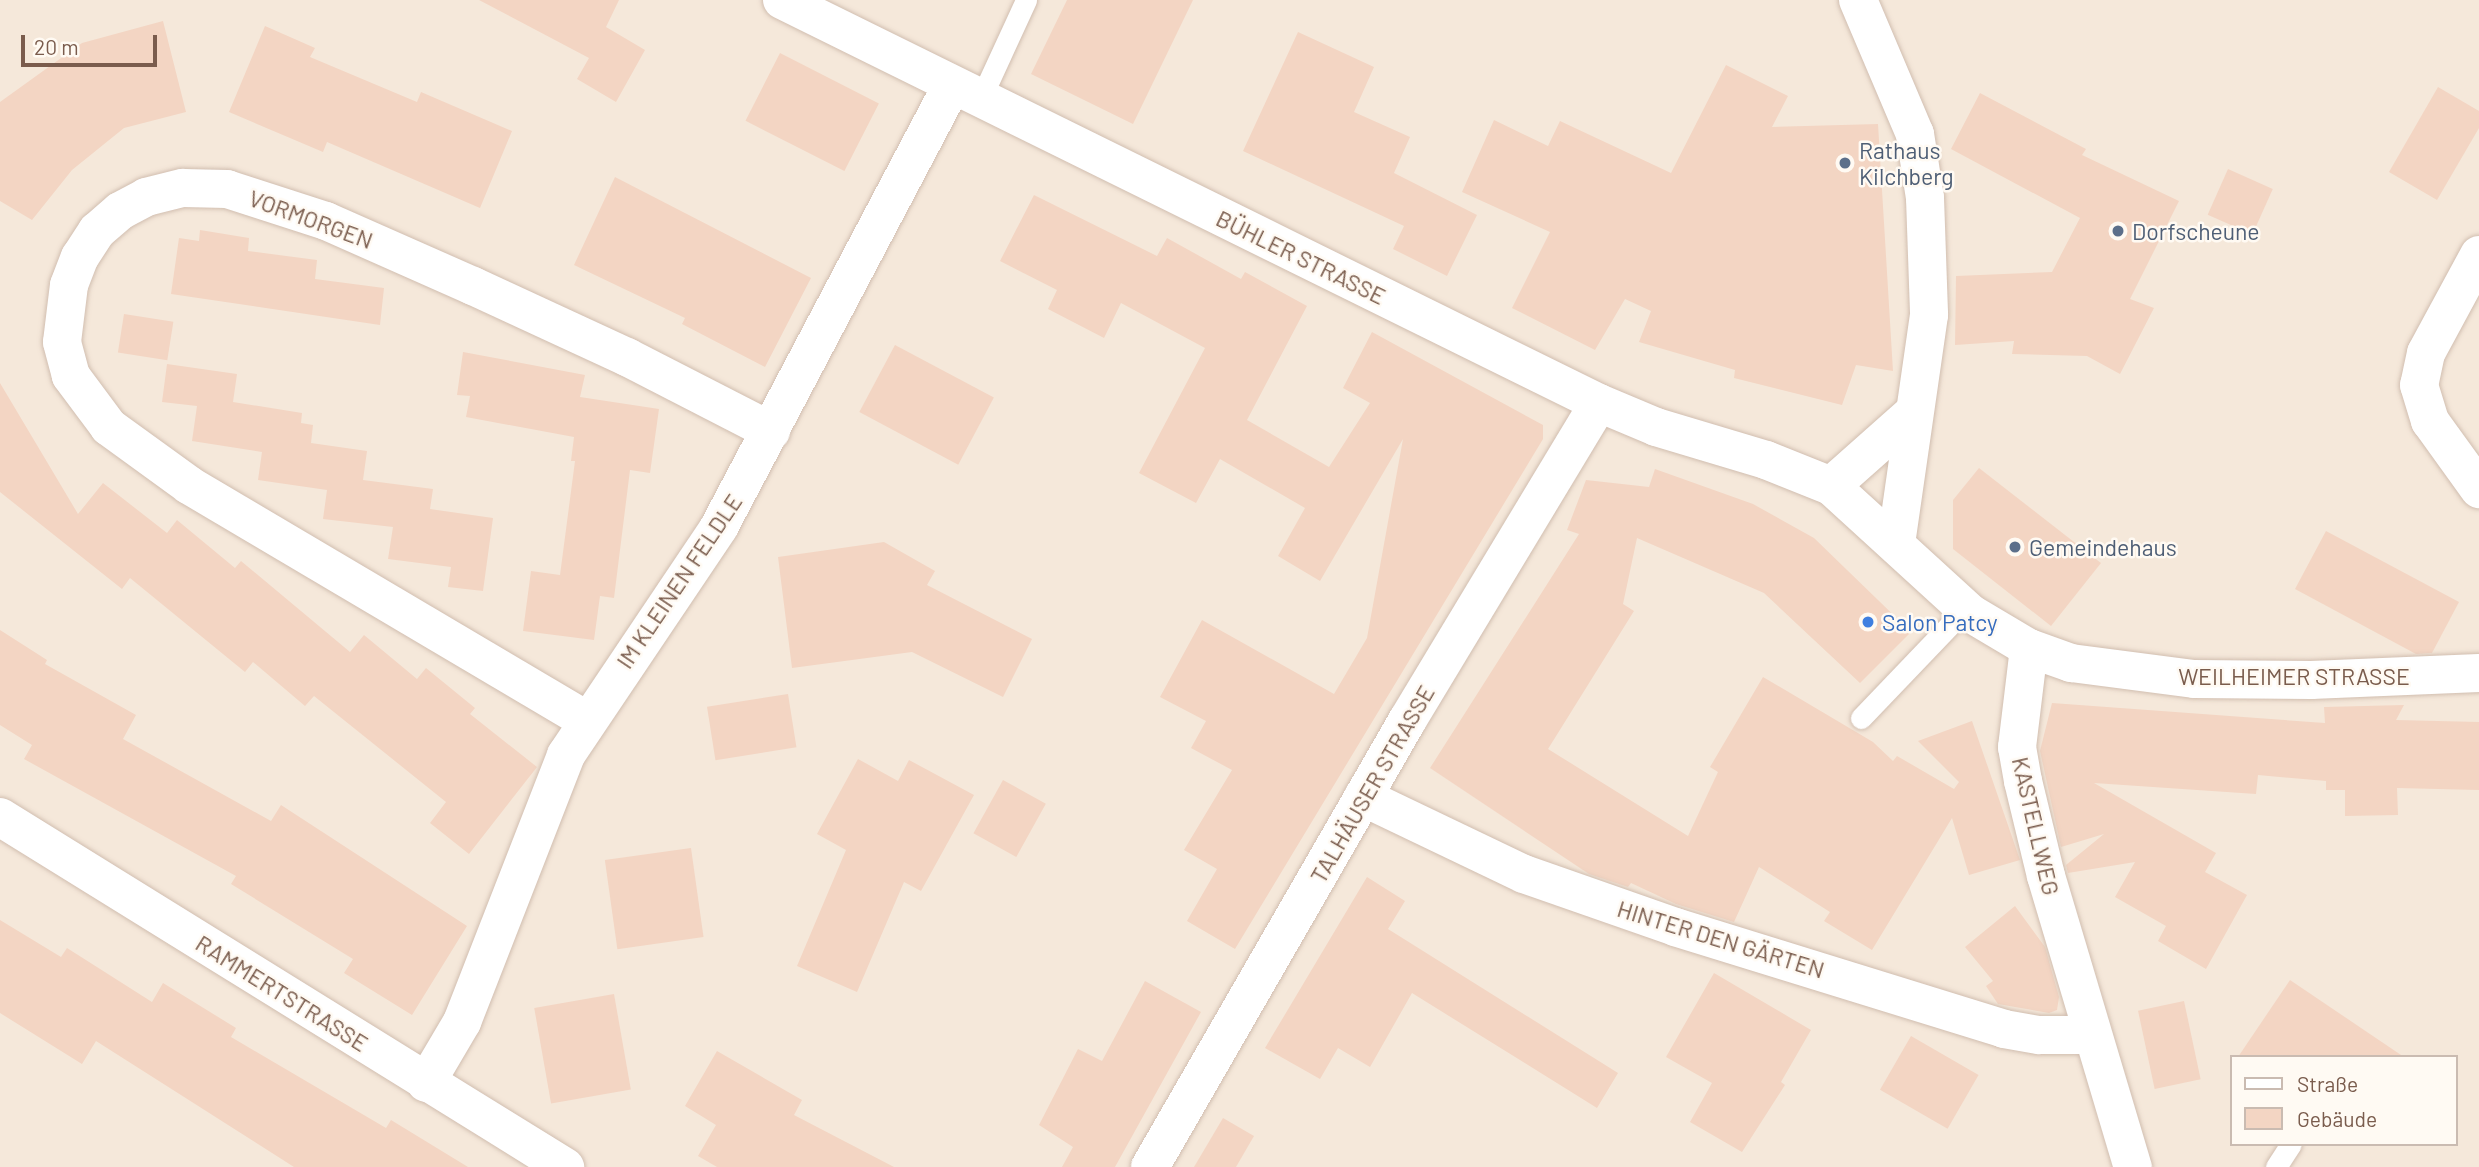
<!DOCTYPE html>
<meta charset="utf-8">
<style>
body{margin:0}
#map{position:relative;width:2479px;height:1167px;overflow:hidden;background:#fdf6ec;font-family:Barlow,sans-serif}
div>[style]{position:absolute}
.residential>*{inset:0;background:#f5e8da}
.building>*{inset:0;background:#f3d5c3;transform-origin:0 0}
.roads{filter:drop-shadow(0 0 2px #d1beb0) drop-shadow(0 0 2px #d1beb0)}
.service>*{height:21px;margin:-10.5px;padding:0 10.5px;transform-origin:10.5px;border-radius:10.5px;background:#fff}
.minor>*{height:38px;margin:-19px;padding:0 19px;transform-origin:19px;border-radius:19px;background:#fff}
.dots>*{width:19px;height:19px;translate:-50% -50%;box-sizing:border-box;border:4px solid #fffaf3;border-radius:50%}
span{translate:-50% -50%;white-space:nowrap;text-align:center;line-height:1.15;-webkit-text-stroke:5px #fffaf3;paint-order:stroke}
.service-label{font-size:23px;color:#4e5e75}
.left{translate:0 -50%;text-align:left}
.street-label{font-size:23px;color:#7a5c4d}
.shop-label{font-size:23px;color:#366cbe}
.legend{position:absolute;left:2230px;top:1055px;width:228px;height:91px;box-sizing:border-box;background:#fffaf3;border:2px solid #cabbb1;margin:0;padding:9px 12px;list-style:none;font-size:21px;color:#7a5c4d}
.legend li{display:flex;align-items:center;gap:14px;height:35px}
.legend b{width:35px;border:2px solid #cabbb1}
.scale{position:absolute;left:21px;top:35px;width:136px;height:32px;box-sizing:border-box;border:4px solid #7a5c4d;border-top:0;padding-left:9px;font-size:21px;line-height:24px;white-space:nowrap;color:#7a5c4d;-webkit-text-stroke:5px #fffaf3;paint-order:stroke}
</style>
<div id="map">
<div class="residential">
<i style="clip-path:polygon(evenodd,0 0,2479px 0,2479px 1167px,0 1167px,0 0,2232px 1057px,2456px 1057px,2456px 1144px,2232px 1144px,2232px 1057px)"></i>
</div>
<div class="building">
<i style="clip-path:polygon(479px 0,619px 0,606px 27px,645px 50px,616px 102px,577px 79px,589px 58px)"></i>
<i style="clip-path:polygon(1067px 0,1193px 0,1133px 124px,1031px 74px)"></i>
<i style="clip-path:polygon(163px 21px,186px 112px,124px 128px,72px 170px,32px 220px,0 201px,0 102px,82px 43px)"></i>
<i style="clip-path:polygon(265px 26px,315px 48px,310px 57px,417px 102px,421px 92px,512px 131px,480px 208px,327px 142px,323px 152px,229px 112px)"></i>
<i style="clip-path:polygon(1298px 32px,1374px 67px,1354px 112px,1410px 137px,1394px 173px,1477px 215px,1447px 276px,1393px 249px,1404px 226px,1243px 151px)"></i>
<i style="left:780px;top:53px;width:111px;height:76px;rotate:27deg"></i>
<i style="clip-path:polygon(1726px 65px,1788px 96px,1772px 127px,1878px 124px,1893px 371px,1856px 365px,1842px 405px,1734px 378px,1735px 370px,1639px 342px,1651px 311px,1625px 299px,1595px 350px,1512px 308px,1550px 232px,1462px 192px,1494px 120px,1548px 146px,1560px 121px,1671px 173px)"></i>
<i style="clip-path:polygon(2438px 87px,2479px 111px,2479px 128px,2437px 200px,2389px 172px)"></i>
<i style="clip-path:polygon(1980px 93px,2086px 149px,2082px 155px,2179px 201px,2130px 299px,2154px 308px,2120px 374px,2087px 356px,2012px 354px,2014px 341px,1955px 345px,1956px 276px,2052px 272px,2080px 218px,1951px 149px)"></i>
<i style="left:2228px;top:169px;width:49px;height:50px;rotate:24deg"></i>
<i style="clip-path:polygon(615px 177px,811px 278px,765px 367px,682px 324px,685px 318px,574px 265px)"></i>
<i style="clip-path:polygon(1034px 195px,1157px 256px,1167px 238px,1241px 279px,1245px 272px,1307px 306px,1247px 420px,1329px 467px,1370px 403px,1343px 388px,1372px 332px,1543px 425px,1543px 439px,1235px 949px,1187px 921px,1217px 869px,1184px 850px,1232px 770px,1191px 748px,1206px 721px,1160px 697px,1202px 620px,1334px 694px,1367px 638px,1403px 439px,1320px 581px,1278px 556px,1305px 508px,1220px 459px,1196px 503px,1139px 473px,1205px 348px,1121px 303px,1104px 338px,1048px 309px,1057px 290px,1000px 261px)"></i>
<i style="clip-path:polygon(200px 230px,249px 238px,248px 251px,317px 260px,315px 279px,384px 288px,380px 325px,171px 294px,179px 238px,199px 241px)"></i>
<i style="left:124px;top:314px;width:50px;height:39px;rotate:9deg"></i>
<i style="left:895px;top:345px;width:112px;height:76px;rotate:28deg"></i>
<i style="clip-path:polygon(463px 352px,585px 375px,580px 397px,659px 409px,650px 473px,630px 470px,614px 598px,600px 596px,594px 640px,523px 631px,531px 571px,560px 575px,575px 461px,571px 461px,574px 437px,466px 417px,470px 396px,457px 395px)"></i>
<i style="clip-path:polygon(167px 364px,237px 374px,233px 402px,302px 413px,301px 423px,313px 425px,311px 443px,367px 451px,363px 480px,433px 489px,430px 509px,493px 518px,483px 591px,448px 587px,451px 567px,388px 559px,393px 527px,323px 519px,327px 490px,258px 480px,262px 452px,192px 441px,197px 406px,162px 402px)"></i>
<i style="clip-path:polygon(0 383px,78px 514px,103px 483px,167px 533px,177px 520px,235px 568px,241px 561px,350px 652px,364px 635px,417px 679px,426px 668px,475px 708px,470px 714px,537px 767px,469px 854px,430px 823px,446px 802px,314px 696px,305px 706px,253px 662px,245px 672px,130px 578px,122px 589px,0 492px)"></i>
<i style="clip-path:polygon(1979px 468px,2101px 563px,2051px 626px,1953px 549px,1953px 500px)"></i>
<i style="clip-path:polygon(1655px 469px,1753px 504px,1814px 538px,1911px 632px,1860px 683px,1764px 593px,1637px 538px,1623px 604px,1634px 611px,1548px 749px,1688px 836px,1718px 772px,1710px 767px,1763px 677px,1873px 742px,1893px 761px,1897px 756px,1954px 789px,1959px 782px,1918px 741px,1972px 721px,2020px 860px,1969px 875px,1952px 818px,1872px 950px,1824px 921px,1830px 912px,1759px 867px,1734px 922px,1676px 904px,1631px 883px,1628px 887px,1589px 874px,1430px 768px,1579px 534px,1567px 530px,1586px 480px,1649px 487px)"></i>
<i style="clip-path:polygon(2326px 531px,2459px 602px,2432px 653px,2416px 654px,2295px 589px)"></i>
<i style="clip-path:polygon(884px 542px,935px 571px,927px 585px,1032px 639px,1003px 697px,912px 652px,792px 668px,778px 557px)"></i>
<i style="clip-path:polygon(0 630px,47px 660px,45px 664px,136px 715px,123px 739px,271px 821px,281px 805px,467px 926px,412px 1015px,344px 973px,353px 959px,231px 884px,236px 876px,24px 759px,32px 745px,0 725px)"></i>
<i style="left:788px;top:694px;width:54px;height:82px;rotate:81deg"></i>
<i style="clip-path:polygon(2052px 703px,2325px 723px,2324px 707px,2404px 705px,2396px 720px,2479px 722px,2479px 790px,2397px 788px,2398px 815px,2345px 816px,2345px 790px,2326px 790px,2326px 781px,2258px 775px,2256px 794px,2094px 783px,2216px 853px,2205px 872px,2247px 895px,2206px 969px,2158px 941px,2166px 926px,2115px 897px,2135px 862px,2068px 873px,2066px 865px,2104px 834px,2061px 847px,2040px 751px)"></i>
<i style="clip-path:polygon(858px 759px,898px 781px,909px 760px,974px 795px,921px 891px,904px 882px,857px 992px,797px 966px,846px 850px,817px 834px)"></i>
<i style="left:1003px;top:780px;width:49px;height:61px;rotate:29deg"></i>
<i style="left:691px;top:848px;width:90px;height:87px;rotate:82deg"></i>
<i style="clip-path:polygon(1367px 877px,1405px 901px,1388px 929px,1618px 1073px,1597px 1108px,1412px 993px,1370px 1067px,1338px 1048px,1320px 1079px,1265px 1048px)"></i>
<i style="clip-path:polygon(2015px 906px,2045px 947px,2059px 997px,2057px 1010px,2049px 1013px,1998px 1004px,1986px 986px,1993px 981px,1965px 947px)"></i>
<i style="clip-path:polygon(0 920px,61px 957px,67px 948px,152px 1002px,163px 983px,236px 1028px,231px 1037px,386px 1128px,391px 1120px,468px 1167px,294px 1167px,96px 1041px,82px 1064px,0 1013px)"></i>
<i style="clip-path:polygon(1714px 973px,1811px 1030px,1781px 1082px,1785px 1085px,1742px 1152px,1690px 1122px,1712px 1083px,1666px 1057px)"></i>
<i style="clip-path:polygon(2290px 980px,2404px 1057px,2238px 1057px)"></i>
<i style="clip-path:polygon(1145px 981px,1201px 1012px,1115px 1167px,1062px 1167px,1073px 1147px,1039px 1125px,1078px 1049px,1102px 1061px)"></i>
<i style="left:614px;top:994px;width:97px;height:81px;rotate:80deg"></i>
<i style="left:2184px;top:1001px;width:80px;height:47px;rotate:78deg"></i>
<i style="left:1911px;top:1036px;width:78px;height:62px;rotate:30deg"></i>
<i style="clip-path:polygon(717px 1051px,802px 1100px,794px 1115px,894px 1167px,717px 1167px,698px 1156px,716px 1125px,685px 1106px)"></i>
<i style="clip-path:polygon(1223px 1118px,1254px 1136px,1236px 1167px,1194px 1167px)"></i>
</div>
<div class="roads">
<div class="service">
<i style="left:980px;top:100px;width:110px;rotate:-65.3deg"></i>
<i style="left:1861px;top:718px;width:151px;rotate:-46.3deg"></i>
<i style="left:2276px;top:1167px;width:27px;rotate:-57deg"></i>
</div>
<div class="minor">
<i style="left:782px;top:0;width:911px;rotate:26.26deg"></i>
<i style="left:1599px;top:403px;width:62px;rotate:22.8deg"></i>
<i style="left:1656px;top:427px;width:115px;rotate:16.7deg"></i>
<i style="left:1766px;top:460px;width:70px;rotate:21.8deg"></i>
<i style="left:1831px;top:486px;width:188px;rotate:42.4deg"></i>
<i style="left:1970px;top:613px;width:69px;rotate:30.7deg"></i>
<i style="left:2029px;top:648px;width:45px;rotate:19.7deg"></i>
<i style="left:2071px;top:663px;width:124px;rotate:7.4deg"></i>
<i style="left:2194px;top:679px;width:117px;rotate:0.5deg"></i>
<i style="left:2311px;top:680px;width:168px;rotate:-2.4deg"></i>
<i style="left:1858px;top:0;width:146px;rotate:67deg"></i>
<i style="left:1915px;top:134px;width:65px;rotate:81.1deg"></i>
<i style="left:1925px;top:198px;width:117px;rotate:88deg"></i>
<i style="left:1929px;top:315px;width:231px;rotate:98.2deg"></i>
<i style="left:2479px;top:255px;width:111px;rotate:118.4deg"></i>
<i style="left:2426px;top:353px;width:33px;rotate:102deg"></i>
<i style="left:2419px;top:385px;width:38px;rotate:73deg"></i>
<i style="left:2430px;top:421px;width:84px;rotate:54.2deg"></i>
<i style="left:1831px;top:486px;width:107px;rotate:-41.6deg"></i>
<i style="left:2029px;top:648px;width:100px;rotate:96.9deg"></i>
<i style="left:2017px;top:747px;width:35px;rotate:80deg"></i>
<i style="left:2023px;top:781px;width:98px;rotate:76.4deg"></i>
<i style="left:2046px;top:876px;width:304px;rotate:73.4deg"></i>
<i style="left:586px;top:720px;width:461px;rotate:-149.4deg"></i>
<i style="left:189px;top:485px;width:99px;rotate:-144.1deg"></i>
<i style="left:109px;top:427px;width:64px;rotate:-126.7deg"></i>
<i style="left:71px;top:376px;width:35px;rotate:-105deg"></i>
<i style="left:62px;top:342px;width:57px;rotate:-83deg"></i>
<i style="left:69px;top:285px;width:30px;rotate:-69deg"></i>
<i style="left:80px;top:257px;width:31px;rotate:-57deg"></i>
<i style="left:97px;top:231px;width:30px;rotate:-41deg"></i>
<i style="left:120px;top:211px;width:30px;rotate:-28deg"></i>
<i style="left:146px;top:197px;width:38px;rotate:-14deg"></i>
<i style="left:183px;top:188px;width:44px;rotate:1.3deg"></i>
<i style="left:227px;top:189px;width:104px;rotate:17.9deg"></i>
<i style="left:326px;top:221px;width:161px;rotate:23.9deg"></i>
<i style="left:473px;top:286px;width:170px;rotate:24.8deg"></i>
<i style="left:627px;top:357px;width:162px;rotate:27.2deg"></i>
<i style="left:1363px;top:797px;width:178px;rotate:25.6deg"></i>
<i style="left:1524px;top:874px;width:160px;rotate:19.3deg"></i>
<i style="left:1675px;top:927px;width:344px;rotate:17.2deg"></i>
<i style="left:2004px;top:1029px;width:36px;rotate:10deg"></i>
<i style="left:2039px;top:1035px;width:53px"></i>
<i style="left:0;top:817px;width:665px;rotate:31.78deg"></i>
<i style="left:426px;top:1083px;width:71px;rotate:-59.5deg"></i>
<i style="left:462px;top:1022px;width:287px;rotate:-68.7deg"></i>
<i style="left:566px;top:755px;width:275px;rotate:-56.1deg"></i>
<i style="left:719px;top:527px;width:499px;rotate:-62.2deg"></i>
<i style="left:1150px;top:1167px;width:515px;rotate:-60.05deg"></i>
<i style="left:1407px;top:721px;width:371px;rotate:-58.9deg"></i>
</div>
</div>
<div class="dots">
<i style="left:1845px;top:163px;background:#5c6f8a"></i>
<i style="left:2118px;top:231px;background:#5c6f8a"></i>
<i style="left:2015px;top:547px;background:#5c6f8a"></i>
<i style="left:1868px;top:622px;background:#3f7fe0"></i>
</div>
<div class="service-label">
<span class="left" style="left:1859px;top:163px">Rathaus<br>Kilchberg</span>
<span class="left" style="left:2132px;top:231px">Dorfscheune</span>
<span class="left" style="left:2029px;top:547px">Gemeindehaus</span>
</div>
<div class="street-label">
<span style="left:311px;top:219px;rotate:20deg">VORMORGEN</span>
<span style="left:1301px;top:257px;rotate:26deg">BÜHLER STRASSE</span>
<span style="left:679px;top:581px;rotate:-56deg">IM KLEINEN FELDLE</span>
<span style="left:2294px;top:676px">WEILHEIMER STRASSE</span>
<span style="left:1372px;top:784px;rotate:-60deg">TALHÄUSER STRASSE</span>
<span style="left:2036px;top:826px;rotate:77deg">KASTELLWEG</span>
<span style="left:1721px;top:939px;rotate:17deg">HINTER DEN GÄRTEN</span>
<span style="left:282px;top:993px;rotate:32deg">RAMMERTSTRASSE</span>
</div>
<div class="shop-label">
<span class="left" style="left:1882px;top:622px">Salon Patcy</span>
</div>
<ul class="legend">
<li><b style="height:9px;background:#fff"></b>Straße</li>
<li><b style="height:19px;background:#f3d5c3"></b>Gebäude</li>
</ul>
<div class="scale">20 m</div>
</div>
